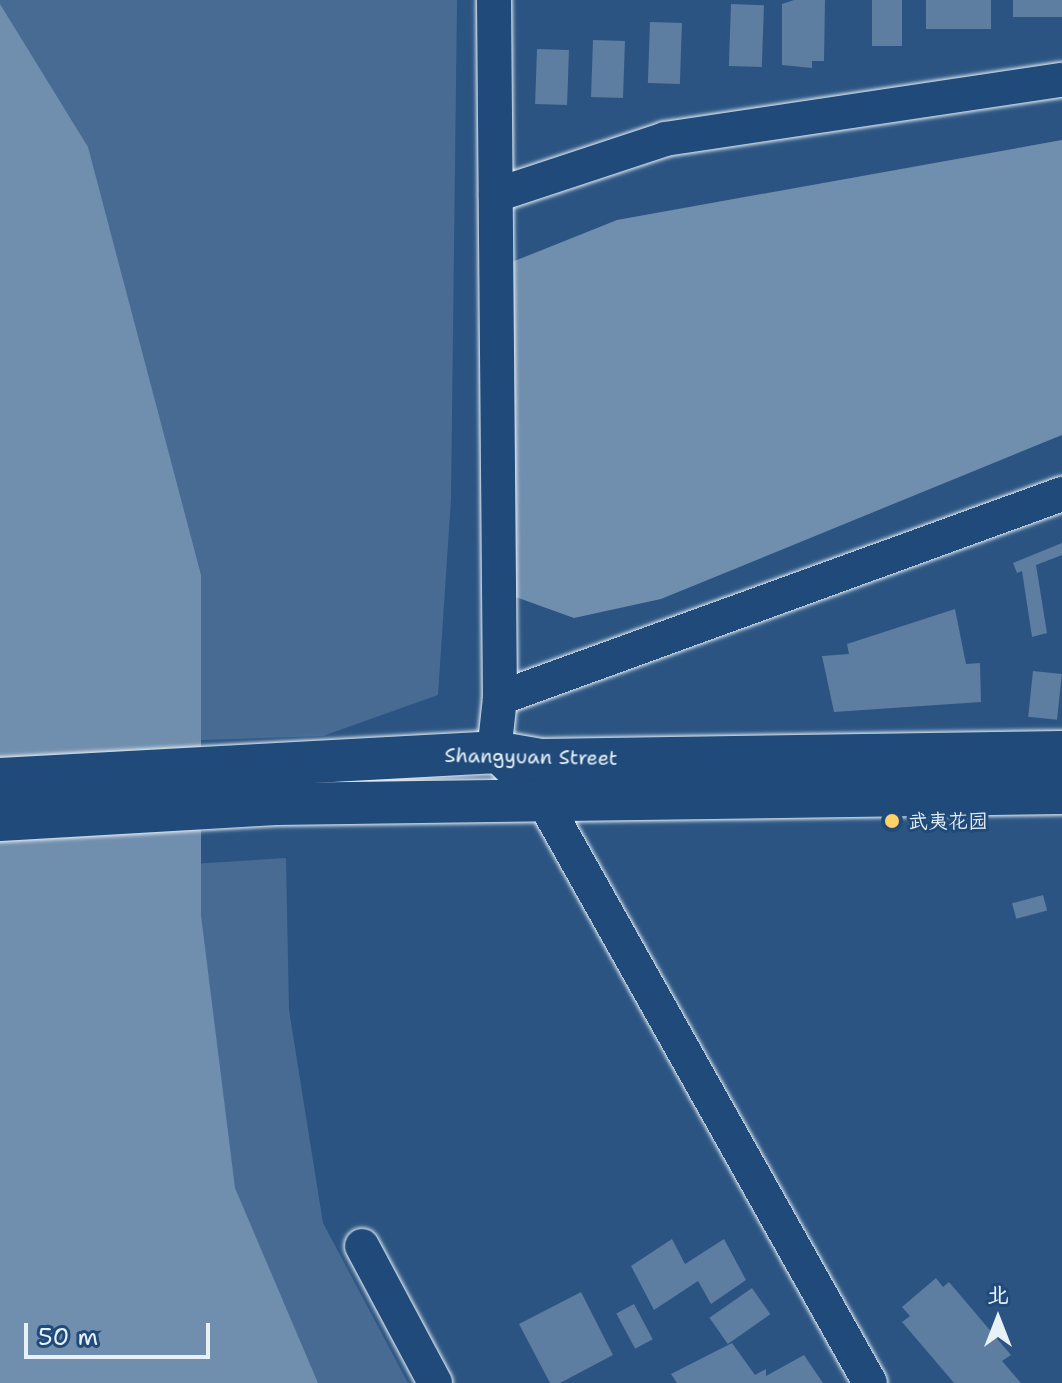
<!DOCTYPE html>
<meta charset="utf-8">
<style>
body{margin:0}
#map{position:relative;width:1062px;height:1383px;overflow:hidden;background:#2b5482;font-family:"Shantell Sans","LXGW WenKai TC",sans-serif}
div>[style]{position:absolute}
.green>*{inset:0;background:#476b93}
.water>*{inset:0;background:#708ead}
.building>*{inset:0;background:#5d7da1;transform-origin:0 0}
.roads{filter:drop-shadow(0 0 2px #e8f1f8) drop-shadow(0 0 2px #e8f1f8)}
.minor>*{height:34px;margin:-17px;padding:0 17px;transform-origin:17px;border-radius:17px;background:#1f4a7a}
.major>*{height:42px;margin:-21px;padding:0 21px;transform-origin:21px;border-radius:21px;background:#1f4a7a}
.dots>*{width:22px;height:22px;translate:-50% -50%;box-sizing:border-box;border:4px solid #1f4a7a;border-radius:50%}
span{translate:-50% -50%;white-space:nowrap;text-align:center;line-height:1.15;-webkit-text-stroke:6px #1f4a7a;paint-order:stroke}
.street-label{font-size:20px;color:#e8f1f8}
.poi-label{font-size:20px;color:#e8f1f8}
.left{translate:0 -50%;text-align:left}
.north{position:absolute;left:958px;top:1279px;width:80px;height:80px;-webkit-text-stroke:6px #1f4a7a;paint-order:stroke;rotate:0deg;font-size:22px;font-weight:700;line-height:32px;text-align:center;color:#e8f1f8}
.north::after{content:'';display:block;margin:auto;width:28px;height:36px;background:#e8f1f8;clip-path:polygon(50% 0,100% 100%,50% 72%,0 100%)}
.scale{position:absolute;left:24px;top:1323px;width:186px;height:36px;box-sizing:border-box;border:4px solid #e8f1f8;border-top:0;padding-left:10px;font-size:24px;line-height:28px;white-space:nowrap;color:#e8f1f8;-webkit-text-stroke:6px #1f4a7a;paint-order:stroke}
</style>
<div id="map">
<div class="green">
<i style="clip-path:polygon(0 0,457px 0,451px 499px,438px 695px,323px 736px,0 747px)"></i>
<i style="clip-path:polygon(286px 858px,289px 1010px,323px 1223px,408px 1383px,0 1383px,0 876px)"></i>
</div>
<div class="water">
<i style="clip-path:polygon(0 4px,88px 147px,201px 575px,201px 915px,235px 1188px,318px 1383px,0 1383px)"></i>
<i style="clip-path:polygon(1062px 140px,1062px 435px,661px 599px,574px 618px,499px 591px,497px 268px,617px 220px)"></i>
</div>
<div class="building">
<i style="clip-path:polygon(794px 0,825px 0,824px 61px,812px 61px,812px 68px,782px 65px,782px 4px)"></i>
<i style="left:872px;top:0;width:30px;height:46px"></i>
<i style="left:926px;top:0;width:65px;height:29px"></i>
<i style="left:1013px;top:0;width:49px;height:17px"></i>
<i style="left:731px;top:4px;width:33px;height:62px;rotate:2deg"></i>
<i style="left:650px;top:22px;width:32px;height:61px;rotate:2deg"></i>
<i style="left:593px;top:40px;width:32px;height:57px;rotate:2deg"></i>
<i style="left:537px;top:49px;width:32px;height:55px;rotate:2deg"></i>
<i style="clip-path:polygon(1062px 543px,1062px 555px,1036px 565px,1047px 633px,1032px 637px,1022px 571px,1017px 573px,1013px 563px)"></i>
<i style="clip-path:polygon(955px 609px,966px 664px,980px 663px,981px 702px,834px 712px,822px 656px,849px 654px,847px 644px)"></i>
<i style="left:1033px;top:671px;width:29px;height:46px;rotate:6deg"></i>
<i style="left:1043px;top:895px;width:16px;height:32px;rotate:75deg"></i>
<i style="clip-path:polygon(672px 1239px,685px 1264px,724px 1239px,746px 1280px,711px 1304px,698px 1281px,654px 1310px,631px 1266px)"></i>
<i style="clip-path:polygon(936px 1278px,943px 1287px,949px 1282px,1011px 1355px,1002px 1361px,1021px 1383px,954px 1383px,902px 1322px,910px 1316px,902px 1307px)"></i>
<i style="left:752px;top:1288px;width:32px;height:52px;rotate:55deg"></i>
<i style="clip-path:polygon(581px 1292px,613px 1355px,560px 1383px,550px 1383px,519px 1324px)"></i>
<i style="left:634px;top:1304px;width:40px;height:20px;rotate:62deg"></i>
<i style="clip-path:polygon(732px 1343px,755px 1375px,766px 1369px,766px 1376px,804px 1355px,823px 1383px,677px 1383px,671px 1374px)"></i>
</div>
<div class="roads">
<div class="minor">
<i style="left:494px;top:0;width:698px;rotate:89.51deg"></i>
<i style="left:500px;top:698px;width:54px;rotate:96.3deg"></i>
<i style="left:494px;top:752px;width:69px;rotate:44.4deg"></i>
<i style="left:543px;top:800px;width:668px;rotate:60.71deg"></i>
<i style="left:496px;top:195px;width:178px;rotate:-18.3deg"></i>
<i style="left:665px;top:139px;width:401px;rotate:-8.5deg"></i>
<i style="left:500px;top:698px;width:598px;rotate:-19.95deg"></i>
<i style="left:362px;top:1246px;width:155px;rotate:61.9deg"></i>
</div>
<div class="major">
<i style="left:0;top:779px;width:495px;rotate:-3.1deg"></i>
<i style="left:494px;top:752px;width:49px;rotate:9.5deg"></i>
<i style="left:542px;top:760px;width:520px;rotate:-0.88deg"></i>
<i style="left:0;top:820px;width:276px;rotate:-3.3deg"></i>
<i style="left:276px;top:804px;width:786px;rotate:-0.8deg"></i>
</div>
</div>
<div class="dots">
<i style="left:892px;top:821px;background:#ffd166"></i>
</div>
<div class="street-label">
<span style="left:531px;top:757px;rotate:1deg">Shangyuan Street</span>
</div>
<div class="poi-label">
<span class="left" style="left:908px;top:821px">武夷花园</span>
</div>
<div class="north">北</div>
<div class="scale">50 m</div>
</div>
